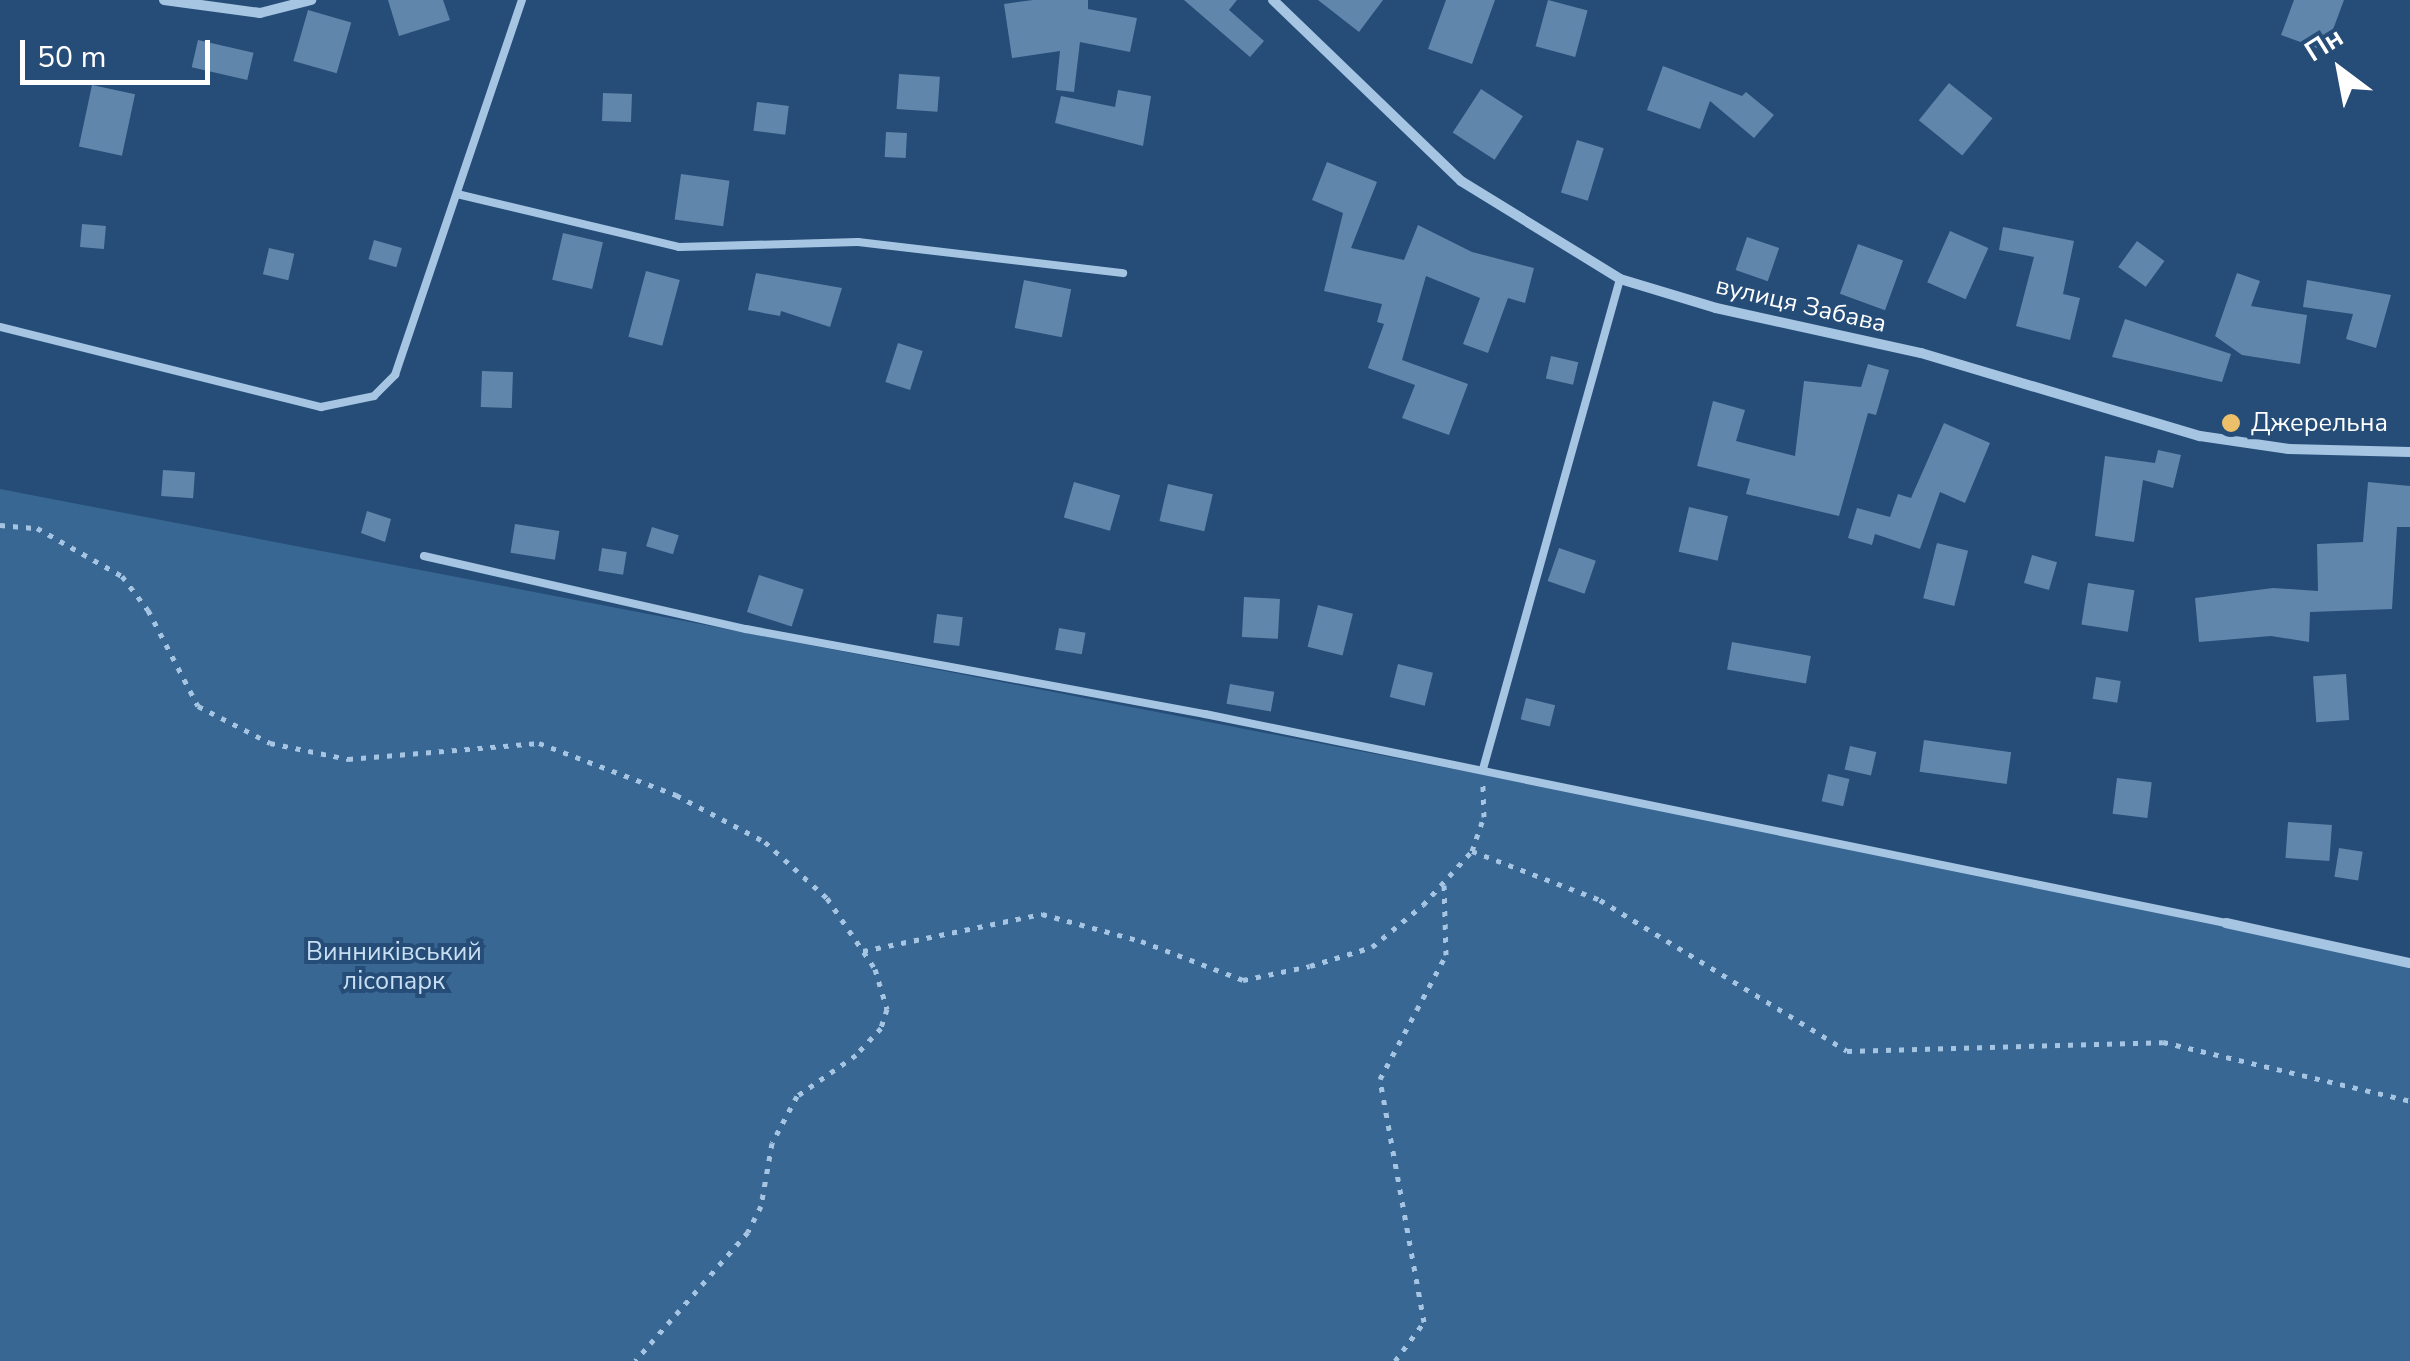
<!DOCTYPE html>
<meta charset="utf-8">
<style>
body{margin:0}
#map{position:relative;width:2410px;height:1361px;overflow:hidden;background:#254d77;font-family:"Nunito Sans",sans-serif}
div>[style]{position:absolute}
.green>*{inset:0;background:#386794}
.building>*{inset:0;background:#6186ab;transform-origin:0 0}
.path>*{height:5px;margin-top:-2.5px;transform-origin:0;background:repeating-linear-gradient(90deg,#a6c5e3 0 5px,transparent 0 13px)}
.lane>*{height:8px;margin:-4px;padding:0 4px;transform-origin:4px;border-radius:4px;background:#a6c5e3}
.street>*{height:10px;margin:-5px;padding:0 5px;transform-origin:5px;border-radius:5px;background:#a6c5e3}
.dots>*{width:28px;height:28px;translate:-50% -50%;box-sizing:border-box;border:5px solid #254d77;border-radius:50%}
span{translate:-50% -50%;white-space:nowrap;text-align:center;line-height:1.15;-webkit-text-stroke:8px #254d77;paint-order:stroke}
.street-label{font-size:25px;color:#fff}
.poi-label{font-size:25px;color:#fff}
.left{translate:0 -50%;text-align:left}
.park-label{font-size:25px;color:#c8def2}
.north{position:absolute;left:2290px;top:20px;width:100px;height:100px;-webkit-text-stroke:8px #254d77;paint-order:stroke;rotate:328deg;font-size:28px;font-weight:700;line-height:40px;text-align:center;color:#fff}
.north::after{content:'';display:block;margin:auto;width:35px;height:45px;background:#fff;clip-path:polygon(50% 0,100% 100%,50% 72%,0 100%)}
.scale{position:absolute;left:20px;top:40px;width:190px;height:45px;box-sizing:border-box;border:5px solid #fff;border-top:0;padding-left:12px;font-size:30px;line-height:35px;white-space:nowrap;color:#fff;-webkit-text-stroke:8px #254d77;paint-order:stroke}
</style>
<div id="map">
<div class="green">
<i style="clip-path:polygon(0 489px,1681px 813px,2410px 962px,2410px 1361px,0 1361px)"></i>
</div>
<div class="building">
<i style="clip-path:polygon(388px 0,443px 0,450px 20px,399px 36px)"></i>
<i style="clip-path:polygon(1033px 0,1088px 0,1088px 9px,1137px 18px,1130px 52px,1080px 42px,1074px 92px,1056px 90px,1060px 51px,1012px 58px,1004px 4px)"></i>
<i style="clip-path:polygon(1184px 0,1237px 0,1229px 10px,1264px 41px,1250px 57px)"></i>
<i style="clip-path:polygon(1318px 0,1383px 0,1359px 32px)"></i>
<i style="clip-path:polygon(1446px 0,1495px 0,1472px 64px,1428px 49px)"></i>
<i style="left:1548px;top:0;width:41px;height:48px;rotate:15deg"></i>
<i style="clip-path:polygon(2294px 0,2344px 0,2325px 51px,2281px 35px)"></i>
<i style="left:308px;top:10px;width:45px;height:53px;rotate:16deg"></i>
<i style="left:198px;top:40px;width:57px;height:28px;rotate:13deg"></i>
<i style="clip-path:polygon(1663px 66px,1742px 96px,1746px 92px,1774px 115px,1754px 138px,1710px 101px,1700px 129px,1647px 110px)"></i>
<i style="left:899px;top:74px;width:41px;height:35px;rotate:4deg"></i>
<i style="left:1949px;top:83px;width:56px;height:48px;rotate:39deg"></i>
<i style="left:92px;top:85px;width:44px;height:63px;rotate:12deg"></i>
<i style="left:1481px;top:89px;width:50px;height:52px;rotate:33deg"></i>
<i style="clip-path:polygon(1118px 90px,1151px 96px,1143px 146px,1055px 123px,1061px 96px,1115px 107px)"></i>
<i style="left:603px;top:93px;width:29px;height:28px;rotate:2deg"></i>
<i style="left:757px;top:102px;width:32px;height:29px;rotate:7deg"></i>
<i style="left:886px;top:132px;width:21px;height:25px;rotate:3deg"></i>
<i style="left:1577px;top:140px;width:28px;height:55px;rotate:17deg"></i>
<i style="clip-path:polygon(1327px 162px,1377px 182px,1351px 248px,1404px 260px,1418px 225px,1472px 252px,1534px 268px,1525px 303px,1508px 298px,1488px 353px,1463px 344px,1480px 298px,1426px 276px,1402px 360px,1468px 384px,1449px 435px,1402px 418px,1415px 385px,1368px 368px,1384px 324px,1377px 322px,1382px 304px,1324px 291px,1343px 213px,1312px 200px)"></i>
<i style="left:681px;top:174px;width:49px;height:46px;rotate:8deg"></i>
<i style="left:82px;top:224px;width:24px;height:23px;rotate:5deg"></i>
<i style="clip-path:polygon(2003px 227px,2074px 241px,2063px 294px,2080px 298px,2070px 340px,2016px 326px,2034px 257px,1999px 250px)"></i>
<i style="left:1950px;top:231px;width:42px;height:56px;rotate:24deg"></i>
<i style="left:563px;top:233px;width:41px;height:48px;rotate:13deg"></i>
<i style="left:1747px;top:237px;width:34px;height:35px;rotate:19deg"></i>
<i style="left:374px;top:240px;width:29px;height:20px;rotate:16deg"></i>
<i style="left:2137px;top:241px;width:34px;height:32px;rotate:36deg"></i>
<i style="left:1858px;top:244px;width:48px;height:53px;rotate:20deg"></i>
<i style="left:269px;top:248px;width:26px;height:27px;rotate:13deg"></i>
<i style="left:646px;top:271px;width:35px;height:68px;rotate:15deg"></i>
<i style="clip-path:polygon(756px 273px,842px 288px,830px 327px,781px 311px,780px 316px,748px 310px)"></i>
<i style="clip-path:polygon(2237px 273px,2260px 281px,2251px 306px,2307px 315px,2300px 364px,2242px 355px,2215px 336px)"></i>
<i style="left:1024px;top:280px;width:48px;height:49px;rotate:11deg"></i>
<i style="clip-path:polygon(2307px 280px,2391px 295px,2376px 348px,2346px 339px,2353px 314px,2303px 307px)"></i>
<i style="clip-path:polygon(2125px 319px,2231px 354px,2222px 382px,2112px 357px)"></i>
<i style="left:898px;top:343px;width:26px;height:41px;rotate:18deg"></i>
<i style="left:1551px;top:356px;width:28px;height:23px;rotate:13deg"></i>
<i style="clip-path:polygon(1868px 364px,1889px 370px,1876px 415px,1868px 413px,1839px 516px,1746px 494px,1750px 479px,1697px 466px,1713px 401px,1745px 410px,1736px 441px,1795px 456px,1804px 381px,1861px 387px)"></i>
<i style="left:482px;top:371px;width:31px;height:36px;rotate:2deg"></i>
<i style="clip-path:polygon(1944px 423px,1990px 443px,1965px 503px,1940px 492px,1920px 549px,1875px 534px,1872px 545px,1848px 538px,1857px 508px,1890px 517px,1898px 494px,1911px 498px)"></i>
<i style="clip-path:polygon(2158px 450px,2181px 455px,2173px 488px,2143px 480px,2134px 542px,2095px 536px,2105px 456px,2155px 463px)"></i>
<i style="left:163px;top:470px;width:32px;height:26px;rotate:4deg"></i>
<i style="left:1074px;top:482px;width:48px;height:37px;rotate:16deg"></i>
<i style="clip-path:polygon(2368px 482px,2410px 486px,2410px 527px,2397px 527px,2392px 609px,2310px 612px,2309px 642px,2271px 636px,2199px 642px,2195px 598px,2273px 588px,2318px 591px,2317px 544px,2363px 542px)"></i>
<i style="left:1168px;top:484px;width:46px;height:38px;rotate:13deg"></i>
<i style="left:1689px;top:507px;width:40px;height:46px;rotate:13deg"></i>
<i style="clip-path:polygon(367px 511px,391px 519px,385px 542px,361px 533px)"></i>
<i style="left:515px;top:524px;width:45px;height:29px;rotate:9deg"></i>
<i style="left:652px;top:527px;width:28px;height:20px;rotate:17deg"></i>
<i style="left:1937px;top:543px;width:32px;height:57px;rotate:14deg"></i>
<i style="left:602px;top:548px;width:25px;height:23px;rotate:9deg"></i>
<i style="left:1559px;top:548px;width:39px;height:35px;rotate:19deg"></i>
<i style="left:2032px;top:555px;width:26px;height:29px;rotate:16deg"></i>
<i style="left:759px;top:575px;width:47px;height:39px;rotate:18deg"></i>
<i style="left:2088px;top:583px;width:47px;height:42px;rotate:9deg"></i>
<i style="left:1244px;top:597px;width:36px;height:40px;rotate:3deg"></i>
<i style="left:1318px;top:605px;width:36px;height:43px;rotate:14deg"></i>
<i style="left:937px;top:614px;width:26px;height:29px;rotate:7deg"></i>
<i style="left:1059px;top:628px;width:27px;height:22px;rotate:10deg"></i>
<i style="left:1732px;top:642px;width:80px;height:28px;rotate:10deg"></i>
<i style="left:1398px;top:664px;width:36px;height:34px;rotate:14deg"></i>
<i style="left:2346px;top:674px;width:46px;height:33px;rotate:86deg"></i>
<i style="left:2096px;top:677px;width:25px;height:22px;rotate:9deg"></i>
<i style="left:1230px;top:684px;width:45px;height:20px;rotate:10deg"></i>
<i style="left:1526px;top:698px;width:30px;height:22px;rotate:14deg"></i>
<i style="left:1924px;top:740px;width:88px;height:32px;rotate:8deg"></i>
<i style="left:1850px;top:746px;width:27px;height:24px;rotate:13deg"></i>
<i style="left:1828px;top:774px;width:22px;height:28px;rotate:13deg"></i>
<i style="left:2117px;top:778px;width:35px;height:36px;rotate:7deg"></i>
<i style="left:2288px;top:822px;width:44px;height:36px;rotate:4deg"></i>
<i style="left:2339px;top:848px;width:24px;height:29px;rotate:9deg"></i>
</div>
<div class="path">
<i style="left:0;top:525px;width:37px;rotate:5deg"></i>
<i style="left:37px;top:528px;width:98px;rotate:29.5deg"></i>
<i style="left:122px;top:576px;width:43px;rotate:52.6deg"></i>
<i style="left:148px;top:610px;width:108px;rotate:62.5deg"></i>
<i style="left:198px;top:706px;width:81px;rotate:27.2deg"></i>
<i style="left:270px;top:743px;width:80px;rotate:11.6deg"></i>
<i style="left:348px;top:759px;width:192px;rotate:-4.8deg"></i>
<i style="left:539px;top:743px;width:147px;rotate:20.8deg"></i>
<i style="left:676px;top:795px;width:101px;rotate:27.8deg"></i>
<i style="left:765px;top:842px;width:84px;rotate:42.1deg"></i>
<i style="left:827px;top:898px;width:86px;rotate:55.9deg"></i>
<i style="left:875px;top:969px;width:42px;rotate:73.3deg"></i>
<i style="left:887px;top:1009px;width:20px;rotate:108deg"></i>
<i style="left:881px;top:1028px;width:37px;rotate:133deg"></i>
<i style="left:856px;top:1055px;width:72px;rotate:145.2deg"></i>
<i style="left:797px;top:1096px;width:53px;rotate:118deg"></i>
<i style="left:772px;top:1143px;width:64px;rotate:99.9deg"></i>
<i style="left:761px;top:1206px;width:29px;rotate:117deg"></i>
<i style="left:748px;top:1232px;width:171px;rotate:131.2deg"></i>
<i style="left:1472px;top:851px;width:137px;rotate:20.9deg"></i>
<i style="left:1600px;top:900px;width:289px;rotate:31.4deg"></i>
<i style="left:1847px;top:1051px;width:316px;rotate:-1.6deg"></i>
<i style="left:2163px;top:1042px;width:254px;rotate:13.4deg"></i>
<i style="left:863px;top:951px;width:183px;rotate:-11.7deg"></i>
<i style="left:1042px;top:914px;width:103px;rotate:15.3deg"></i>
<i style="left:1141px;top:941px;width:109px;rotate:20.9deg"></i>
<i style="left:1243px;top:980px;width:68px;rotate:-11.8deg"></i>
<i style="left:1310px;top:966px;width:65px;rotate:-17deg"></i>
<i style="left:1372px;top:947px;width:66px;rotate:-39.5deg"></i>
<i style="left:1423px;top:905px;width:73px;rotate:-47.8deg"></i>
<i style="left:1472px;top:851px;width:36px;rotate:-71deg"></i>
<i style="left:1484px;top:817px;width:33px;rotate:-92deg"></i>
<i style="left:1395px;top:1361px;width:49px;rotate:-53.4deg"></i>
<i style="left:1424px;top:1322px;width:247px;rotate:-100.3deg"></i>
<i style="left:1380px;top:1079px;width:140px;rotate:-62deg"></i>
<i style="left:1446px;top:955px;width:70px;rotate:-91.6deg"></i>
</div>
<div class="lane">
<i style="left:457px;top:194px;width:228px;rotate:13.4deg"></i>
<i style="left:679px;top:247px;width:179px;rotate:-1.6deg"></i>
<i style="left:858px;top:242px;width:267px;rotate:6.7deg"></i>
<i style="left:0;top:327px;width:331px;rotate:14deg"></i>
<i style="left:321px;top:407px;width:54px;rotate:-11.7deg"></i>
<i style="left:374px;top:396px;width:30px;rotate:-45deg"></i>
<i style="left:395px;top:375px;width:396px;rotate:-71.3deg"></i>
<i style="left:424px;top:556px;width:330px;rotate:12.8deg"></i>
<i style="left:746px;top:629px;width:467px;rotate:10.5deg"></i>
<i style="left:1205px;top:714px;width:1042px;rotate:11.57deg"></i>
<i style="left:1483px;top:769px;width:509px;rotate:-74.38deg"></i>
</div>
<div class="street">
<i style="left:164px;top:0;width:97px;rotate:7.7deg"></i>
<i style="left:260px;top:13px;width:53px;rotate:-14.3deg"></i>
<i style="left:1273px;top:0;width:261px;rotate:43.9deg"></i>
<i style="left:1461px;top:181px;width:187px;rotate:31.6deg"></i>
<i style="left:1620px;top:279px;width:100px;rotate:16.8deg"></i>
<i style="left:1716px;top:308px;width:210px;rotate:12.4deg"></i>
<i style="left:1921px;top:353px;width:291px;rotate:16.6deg"></i>
<i style="left:2200px;top:436px;width:90px;rotate:8.3deg"></i>
<i style="left:2289px;top:449px;width:121px;rotate:1.4deg"></i>
<i style="left:2226px;top:923px;width:188px;rotate:12.3deg"></i>
</div>
<div class="dots">
<i style="left:2231px;top:423px;background:#ecbf6a"></i>
</div>
<div class="street-label">
<span style="left:1801px;top:305px;rotate:13deg">вулиця Забава</span>
</div>
<div class="poi-label">
<span class="left" style="left:2251px;top:423px">Джерельна</span>
</div>
<div class="park-label">
<span style="left:394px;top:967px">Винниківський<br>лісопарк</span>
</div>
<div class="north">Пн</div>
<div class="scale">50 m</div>
</div>
